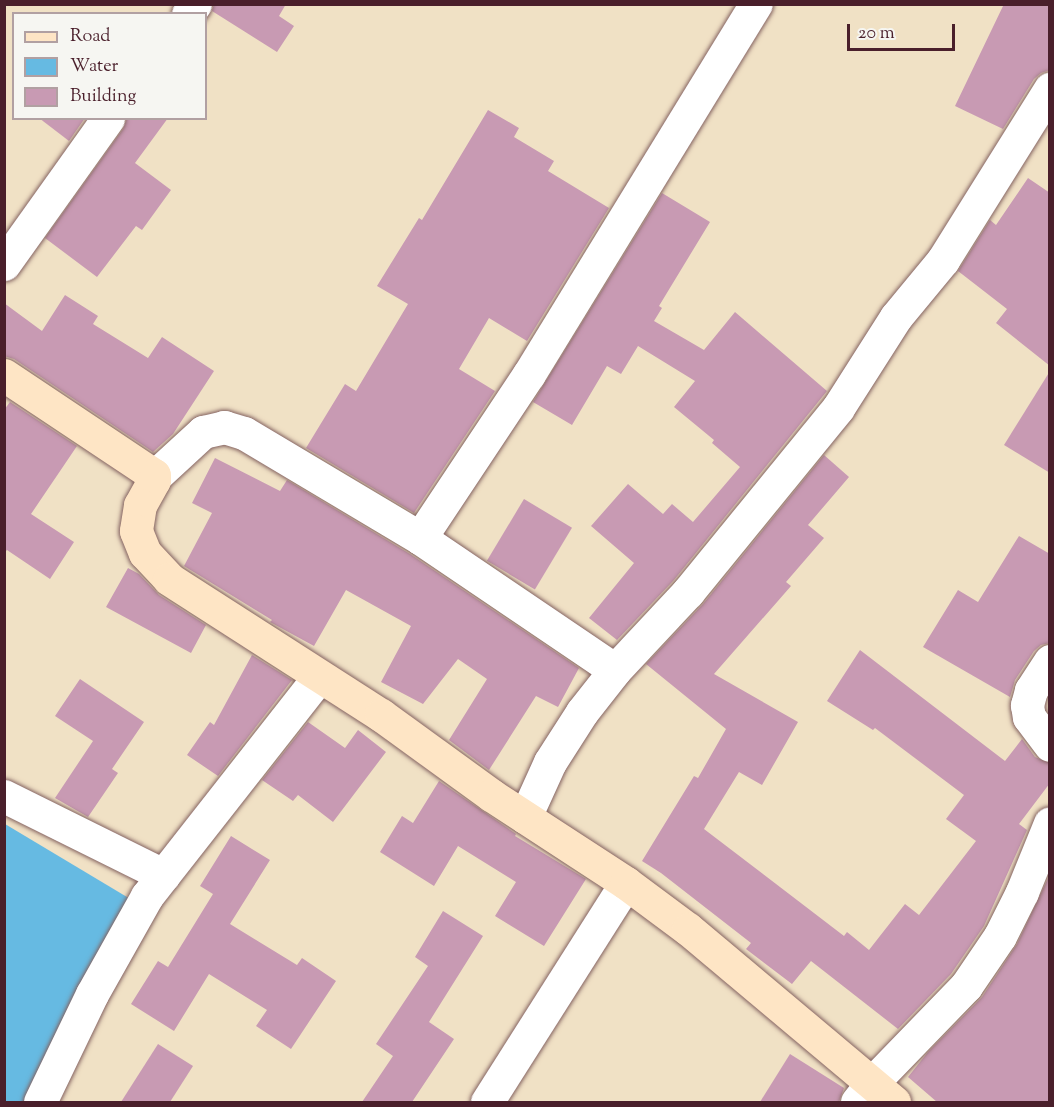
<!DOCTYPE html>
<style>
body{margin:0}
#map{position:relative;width:1054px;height:1107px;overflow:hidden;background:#f0e1c5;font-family:"Sorts Mill Goudy",serif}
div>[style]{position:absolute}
.water>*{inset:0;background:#66bae2}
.building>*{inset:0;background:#c89ab3;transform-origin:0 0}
.roads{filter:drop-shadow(0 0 2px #846361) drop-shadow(0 0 2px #846361)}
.street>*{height:33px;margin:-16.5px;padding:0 16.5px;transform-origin:16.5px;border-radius:16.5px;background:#fff}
.secondary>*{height:33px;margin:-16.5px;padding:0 16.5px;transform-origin:16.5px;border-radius:16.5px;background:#fee5c5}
span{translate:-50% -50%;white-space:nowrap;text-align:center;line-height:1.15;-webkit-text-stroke:5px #f6f6f2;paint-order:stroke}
.frame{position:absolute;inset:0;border:6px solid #4a1f2b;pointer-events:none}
.legend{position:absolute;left:12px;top:12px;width:195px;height:108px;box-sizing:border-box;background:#f6f6f2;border:2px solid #b1a0a2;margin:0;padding:8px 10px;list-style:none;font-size:18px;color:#4a1f2b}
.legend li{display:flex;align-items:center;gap:12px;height:30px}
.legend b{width:30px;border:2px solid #b1a0a2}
.scale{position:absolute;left:847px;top:24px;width:108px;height:27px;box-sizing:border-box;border:3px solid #4a1f2b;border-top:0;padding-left:8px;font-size:18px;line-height:21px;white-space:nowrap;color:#4a1f2b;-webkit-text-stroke:4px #f6f6f2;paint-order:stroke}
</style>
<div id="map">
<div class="water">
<i style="clip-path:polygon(5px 824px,137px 903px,24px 1102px,5px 1102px)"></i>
</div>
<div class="building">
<i style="clip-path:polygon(214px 4px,286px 4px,279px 16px,294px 26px,277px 52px,212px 11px)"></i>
<i style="clip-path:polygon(1004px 4px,1050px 4px,1050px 70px,1041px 73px,1034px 79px,1003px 129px,955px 106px)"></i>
<i style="clip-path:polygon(488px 110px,519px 128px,514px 137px,554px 161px,548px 171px,609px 208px,527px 341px,489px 318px,459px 369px,495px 391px,414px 513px,306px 448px,345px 384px,356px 391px,408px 304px,377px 286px,419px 218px,422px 220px)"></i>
<i style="clip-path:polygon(39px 118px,85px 118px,69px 141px)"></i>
<i style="clip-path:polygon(127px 118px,168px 118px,135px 163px,171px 190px,142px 230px,136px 226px,97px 277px,45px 238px,123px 129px)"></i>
<i style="clip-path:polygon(1028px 178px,1050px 193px,1050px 366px,996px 323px,1007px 309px,958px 271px,990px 220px,996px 225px)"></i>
<i style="clip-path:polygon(662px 193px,710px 222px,659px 306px,662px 308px,654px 321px,704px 350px,735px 312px,827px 391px,674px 580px,617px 640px,589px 618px,634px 563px,591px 526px,628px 484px,663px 514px,672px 504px,693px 522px,740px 467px,712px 443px,714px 440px,674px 407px,695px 381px,638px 346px,621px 374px,607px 366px,572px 425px,533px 402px)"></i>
<i style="clip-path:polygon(65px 295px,98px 316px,93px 324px,148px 358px,162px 337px,214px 371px,173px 434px,153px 452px,14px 359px,4px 356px,4px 303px,42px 331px)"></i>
<i style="clip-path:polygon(1050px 371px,1050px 473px,1004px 445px)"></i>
<i style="clip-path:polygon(10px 402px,77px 446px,31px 514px,74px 542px,50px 579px,7px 550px,4px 553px,4px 410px)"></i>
<i style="clip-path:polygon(824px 455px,849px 477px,808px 525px,824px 538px,786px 582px,791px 586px,714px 674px,798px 722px,762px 785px,739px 772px,704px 829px,844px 936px,847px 932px,869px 950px,905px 904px,919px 915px,976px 841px,946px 819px,964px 795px,875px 728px,873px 730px,827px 701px,860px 650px,1005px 761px,1022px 739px,1035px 757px,1050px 763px,1050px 783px,1019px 824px,1027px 830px,984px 926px,951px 974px,898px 1029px,811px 961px,792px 984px,746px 949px,751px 943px,661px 873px,642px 861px,694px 776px,698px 778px,726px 729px,646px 664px,703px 604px)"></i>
<i style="clip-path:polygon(215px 458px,280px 491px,287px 480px,410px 554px,579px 668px,558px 707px,536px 696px,489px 770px,449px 740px,487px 679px,458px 659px,423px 704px,381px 682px,411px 626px,346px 590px,314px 646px,270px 622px,272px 620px,184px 566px,212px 513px,192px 503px)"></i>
<i style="left:524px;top:499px;width:56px;height:72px;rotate:31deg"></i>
<i style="clip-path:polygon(1019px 536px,1050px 554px,1050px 643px,1041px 645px,1034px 651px,1015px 680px,1010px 697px,923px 647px,958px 590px,978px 602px)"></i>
<i style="clip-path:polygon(128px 568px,139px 574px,159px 595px,206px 625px,191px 653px,106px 607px)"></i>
<i style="clip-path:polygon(252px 655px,292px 680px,218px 776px,187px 755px,210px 722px,214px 725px)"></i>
<i style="clip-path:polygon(80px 679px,144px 722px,112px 769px,118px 773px,88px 817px,55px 798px,93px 741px,55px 716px)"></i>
<i style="clip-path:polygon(308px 722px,345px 748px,358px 730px,386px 752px,333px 822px,298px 795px,293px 801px,262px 780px)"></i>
<i style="clip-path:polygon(439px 781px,516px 834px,515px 836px,586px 879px,544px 946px,495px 916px,516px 882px,458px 846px,434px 886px,380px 852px,402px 816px,413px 823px)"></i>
<i style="clip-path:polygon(231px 836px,270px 860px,230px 924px,297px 965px,302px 958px,336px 981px,291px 1049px,256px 1026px,267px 1010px,209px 974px,174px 1031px,131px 1004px,158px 961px,168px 967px,213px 894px,200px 886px)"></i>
<i style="clip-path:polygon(1050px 874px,1050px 1102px,937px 1102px,908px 1077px,928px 1052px,982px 997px,1017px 944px)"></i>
<i style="clip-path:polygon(443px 911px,483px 936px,429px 1022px,454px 1039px,412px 1102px,362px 1102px,393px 1056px,376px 1044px,428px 966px,415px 957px)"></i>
<i style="clip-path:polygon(158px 1044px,193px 1066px,170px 1102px,121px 1102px)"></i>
<i style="clip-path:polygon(790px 1054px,844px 1088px,839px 1102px,760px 1102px)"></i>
</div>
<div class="roads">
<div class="street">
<i style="left:188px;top:14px;width:12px;rotate:-55deg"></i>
<i style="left:4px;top:264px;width:179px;rotate:-54.5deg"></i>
<i style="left:154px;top:477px;width:67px;rotate:-42.6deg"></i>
<i style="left:203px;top:432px;width:22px;rotate:-13deg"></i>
<i style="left:224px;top:427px;width:21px;rotate:17deg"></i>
<i style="left:244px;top:433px;width:205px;rotate:30.8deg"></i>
<i style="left:420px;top:538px;width:235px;rotate:34.1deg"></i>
<i style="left:420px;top:538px;width:197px;rotate:-56.4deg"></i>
<i style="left:529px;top:374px;width:434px;rotate:-58.5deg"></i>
<i style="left:1050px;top:661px;width:35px;rotate:123deg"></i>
<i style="left:1031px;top:690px;width:16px;rotate:105deg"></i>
<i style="left:1027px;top:705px;width:12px;rotate:81deg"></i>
<i style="left:1029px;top:717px;width:35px;rotate:53deg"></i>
<i style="left:4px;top:796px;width:178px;rotate:26.4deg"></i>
<i style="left:525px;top:817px;width:60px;rotate:-65.6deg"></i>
<i style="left:550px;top:762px;width:59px;rotate:-57.4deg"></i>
<i style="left:582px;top:712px;width:53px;rotate:-51.8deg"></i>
<i style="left:615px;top:670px;width:107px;rotate:-46.9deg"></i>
<i style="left:688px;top:592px;width:237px;rotate:-50.8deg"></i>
<i style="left:838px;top:408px;width:108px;rotate:-57.5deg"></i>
<i style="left:896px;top:317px;width:74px;rotate:-50.5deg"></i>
<i style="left:943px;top:260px;width:202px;rotate:-58deg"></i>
<i style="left:40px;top:1102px;width:120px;rotate:-64.3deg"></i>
<i style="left:92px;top:994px;width:112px;rotate:-60.7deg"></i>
<i style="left:147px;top:896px;width:278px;rotate:-51.9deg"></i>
<i style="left:487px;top:1102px;width:259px;rotate:-57.6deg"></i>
<i style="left:857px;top:1102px;width:24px;rotate:-52deg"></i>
<i style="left:872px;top:1083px;width:135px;rotate:-45.9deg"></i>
<i style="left:966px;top:986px;width:60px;rotate:-55.8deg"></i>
<i style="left:1000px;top:936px;width:49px;rotate:-63.4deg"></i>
<i style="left:1022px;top:892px;width:74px;rotate:-67.9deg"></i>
</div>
<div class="secondary">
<i style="left:4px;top:375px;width:180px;rotate:33.7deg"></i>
<i style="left:154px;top:475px;width:5px;rotate:90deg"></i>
<i style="left:154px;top:480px;width:29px;rotate:119deg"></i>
<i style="left:140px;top:505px;width:26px;rotate:99deg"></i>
<i style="left:136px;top:531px;width:24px;rotate:68deg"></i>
<i style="left:145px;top:553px;width:35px;rotate:47deg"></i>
<i style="left:169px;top:579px;width:252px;rotate:32.7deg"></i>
<i style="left:381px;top:715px;width:136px;rotate:36deg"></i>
<i style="left:491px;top:795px;width:161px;rotate:33.1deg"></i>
<i style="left:626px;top:883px;width:77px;rotate:36.6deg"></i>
<i style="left:688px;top:929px;width:269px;rotate:40deg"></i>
</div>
</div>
<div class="frame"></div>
<ul class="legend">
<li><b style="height:8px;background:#fee5c5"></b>Road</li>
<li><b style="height:16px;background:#66bae2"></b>Water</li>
<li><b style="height:16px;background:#c89ab3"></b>Building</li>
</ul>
<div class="scale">20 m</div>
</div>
